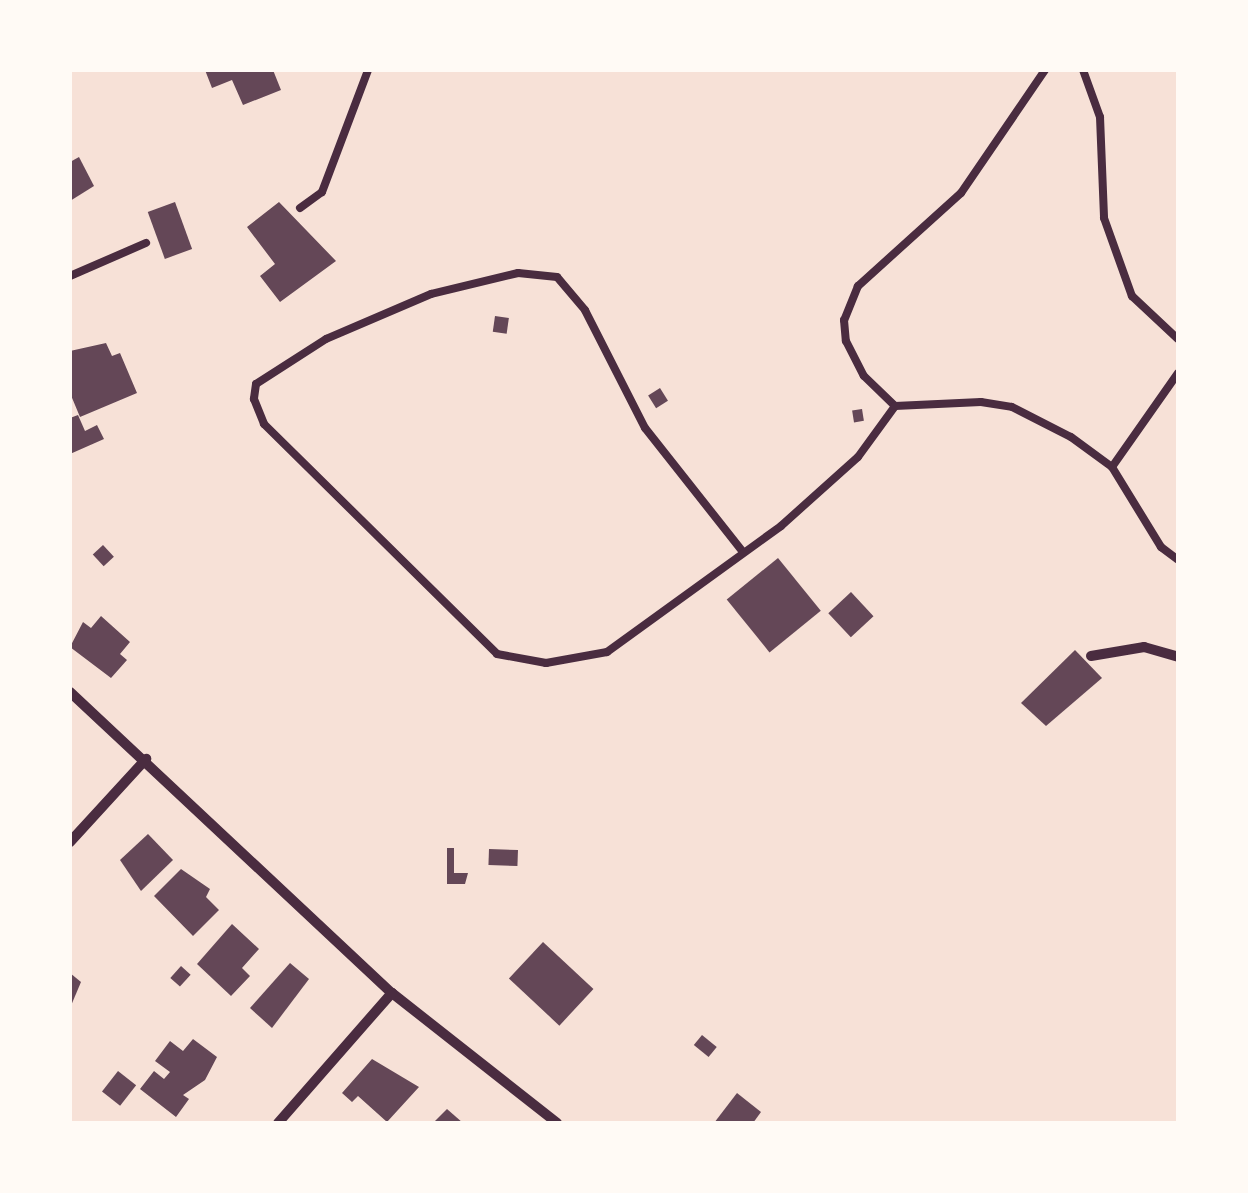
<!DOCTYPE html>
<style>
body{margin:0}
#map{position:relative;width:1248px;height:1193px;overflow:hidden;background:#f7e1d7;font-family:Lato,sans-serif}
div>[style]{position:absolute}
.building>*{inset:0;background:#644757;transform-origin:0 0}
.service>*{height:8px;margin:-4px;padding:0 4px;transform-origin:4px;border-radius:4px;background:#4a2c40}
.minor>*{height:10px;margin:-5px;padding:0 5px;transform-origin:5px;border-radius:5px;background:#4a2c40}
span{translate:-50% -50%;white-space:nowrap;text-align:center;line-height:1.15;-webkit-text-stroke:10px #fffaf5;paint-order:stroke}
.frame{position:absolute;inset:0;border:72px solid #fffaf5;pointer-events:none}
</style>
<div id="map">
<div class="building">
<i style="clip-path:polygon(205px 70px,273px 70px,281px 90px,243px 105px,232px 80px,212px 88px)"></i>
<i style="clip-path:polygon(79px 157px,94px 186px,70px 201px,70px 162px)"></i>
<i style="left:175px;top:202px;width:50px;height:29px;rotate:70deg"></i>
<i style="clip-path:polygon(279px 202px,336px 261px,280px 302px,260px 276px,275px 264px,247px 227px)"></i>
<i style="left:495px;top:316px;width:14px;height:16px;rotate:8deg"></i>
<i style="clip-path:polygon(106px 343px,112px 356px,120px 353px,137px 393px,80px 417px,70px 393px,70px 351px)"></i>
<i style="left:660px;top:388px;width:15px;height:14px;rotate:58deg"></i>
<i style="left:862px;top:409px;width:12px;height:10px;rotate:81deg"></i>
<i style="clip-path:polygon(78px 415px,85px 431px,97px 425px,104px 439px,70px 454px,70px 418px)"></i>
<i style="left:103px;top:545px;width:16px;height:14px;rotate:47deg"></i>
<i style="left:778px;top:558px;width:68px;height:66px;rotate:51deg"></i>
<i style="left:851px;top:592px;width:33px;height:31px;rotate:47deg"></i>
<i style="clip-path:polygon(101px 616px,130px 642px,120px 654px,127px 660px,111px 678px,70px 647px,83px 622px,91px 628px)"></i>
<i style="clip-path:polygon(1075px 650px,1102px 678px,1046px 726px,1021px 703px)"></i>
<i style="clip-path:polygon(148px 834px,173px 860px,141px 891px,120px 860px)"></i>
<i style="clip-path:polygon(447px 848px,454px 848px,454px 873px,468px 873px,465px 884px,447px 884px)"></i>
<i style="left:489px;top:849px;width:29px;height:16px;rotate:2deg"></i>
<i style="clip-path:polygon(181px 869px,210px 889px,206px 897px,219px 910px,193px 936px,154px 896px)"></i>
<i style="clip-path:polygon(232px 924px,259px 949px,242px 968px,250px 976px,231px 996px,197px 964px)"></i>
<i style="left:543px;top:942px;width:69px;height:50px;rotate:43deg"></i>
<i style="clip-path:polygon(290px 963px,309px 979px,272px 1028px,250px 1008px)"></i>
<i style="left:181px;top:966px;width:13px;height:16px;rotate:42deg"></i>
<i style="clip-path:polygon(70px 973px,81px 982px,70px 1008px)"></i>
<i style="left:702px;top:1035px;width:19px;height:13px;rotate:39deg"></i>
<i style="clip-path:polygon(193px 1039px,217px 1057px,205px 1080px,183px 1095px,189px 1099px,176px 1117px,140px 1089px,154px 1071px,164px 1079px,170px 1072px,155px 1061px,170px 1041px,183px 1051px)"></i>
<i style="clip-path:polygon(372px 1059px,419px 1087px,387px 1122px,358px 1096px,352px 1102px,342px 1093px)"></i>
<i style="left:118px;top:1071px;width:23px;height:26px;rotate:38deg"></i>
<i style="clip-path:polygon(737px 1093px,761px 1112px,753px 1123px,714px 1123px)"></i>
<i style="clip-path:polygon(447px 1109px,463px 1123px,433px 1123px)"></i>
</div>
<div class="service">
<i style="left:1045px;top:70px;width:149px;rotate:124.3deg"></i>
<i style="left:961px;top:193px;width:139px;rotate:137.9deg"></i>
<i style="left:858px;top:286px;width:37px;rotate:112deg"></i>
<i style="left:844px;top:320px;width:21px;rotate:85deg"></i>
<i style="left:846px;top:341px;width:39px;rotate:63deg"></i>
<i style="left:864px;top:376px;width:43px;rotate:44.1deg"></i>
<i style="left:895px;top:406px;width:86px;rotate:-2.7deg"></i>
<i style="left:981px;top:402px;width:31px;rotate:9deg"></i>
<i style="left:1012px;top:407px;width:66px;rotate:27deg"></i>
<i style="left:1071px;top:437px;width:51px;rotate:36.2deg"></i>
<i style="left:1112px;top:467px;width:94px;rotate:58.5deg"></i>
<i style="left:1161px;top:547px;width:21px;rotate:37deg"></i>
<i style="left:1083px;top:70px;width:50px;rotate:70.1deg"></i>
<i style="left:1100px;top:117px;width:101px;rotate:87.7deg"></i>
<i style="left:1104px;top:218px;width:83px;rotate:70.3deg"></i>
<i style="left:1132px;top:296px;width:63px;rotate:43.1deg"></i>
<i style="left:300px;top:208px;width:27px;rotate:-36deg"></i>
<i style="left:322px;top:192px;width:130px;rotate:-69.3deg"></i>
<i style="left:70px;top:276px;width:83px;rotate:-23.5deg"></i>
<i style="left:1112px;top:467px;width:115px;rotate:-54.9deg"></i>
<i style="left:743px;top:552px;width:158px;rotate:-128.3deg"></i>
<i style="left:645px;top:428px;width:132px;rotate:-117deg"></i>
<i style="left:585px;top:310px;width:43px;rotate:-130.3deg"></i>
<i style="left:557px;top:277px;width:39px;rotate:-174deg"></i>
<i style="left:518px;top:273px;width:89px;rotate:166.4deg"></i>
<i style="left:431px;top:294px;width:114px;rotate:156.8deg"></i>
<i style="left:326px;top:339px;width:83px;rotate:147.3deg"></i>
<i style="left:256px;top:384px;width:15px;rotate:98deg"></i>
<i style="left:254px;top:399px;width:27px;rotate:68deg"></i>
<i style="left:264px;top:424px;width:327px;rotate:44.6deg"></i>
<i style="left:497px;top:654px;width:50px;rotate:10.4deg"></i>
<i style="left:546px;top:663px;width:62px;rotate:-10.2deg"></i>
<i style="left:607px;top:652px;width:215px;rotate:-35.9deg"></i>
<i style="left:781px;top:526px;width:103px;rotate:-41.9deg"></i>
<i style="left:858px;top:457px;width:63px;rotate:-54deg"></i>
</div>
<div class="minor">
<i style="left:1091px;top:656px;width:54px;rotate:-9.6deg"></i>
<i style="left:1144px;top:647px;width:35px;rotate:16deg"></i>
<i style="left:70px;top:692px;width:441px;rotate:43.1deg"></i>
<i style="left:392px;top:993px;width:210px;rotate:38.2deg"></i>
<i style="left:70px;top:842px;width:113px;rotate:-47.5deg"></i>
<i style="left:278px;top:1123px;width:173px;rotate:-48.8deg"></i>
</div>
<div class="frame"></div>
</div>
